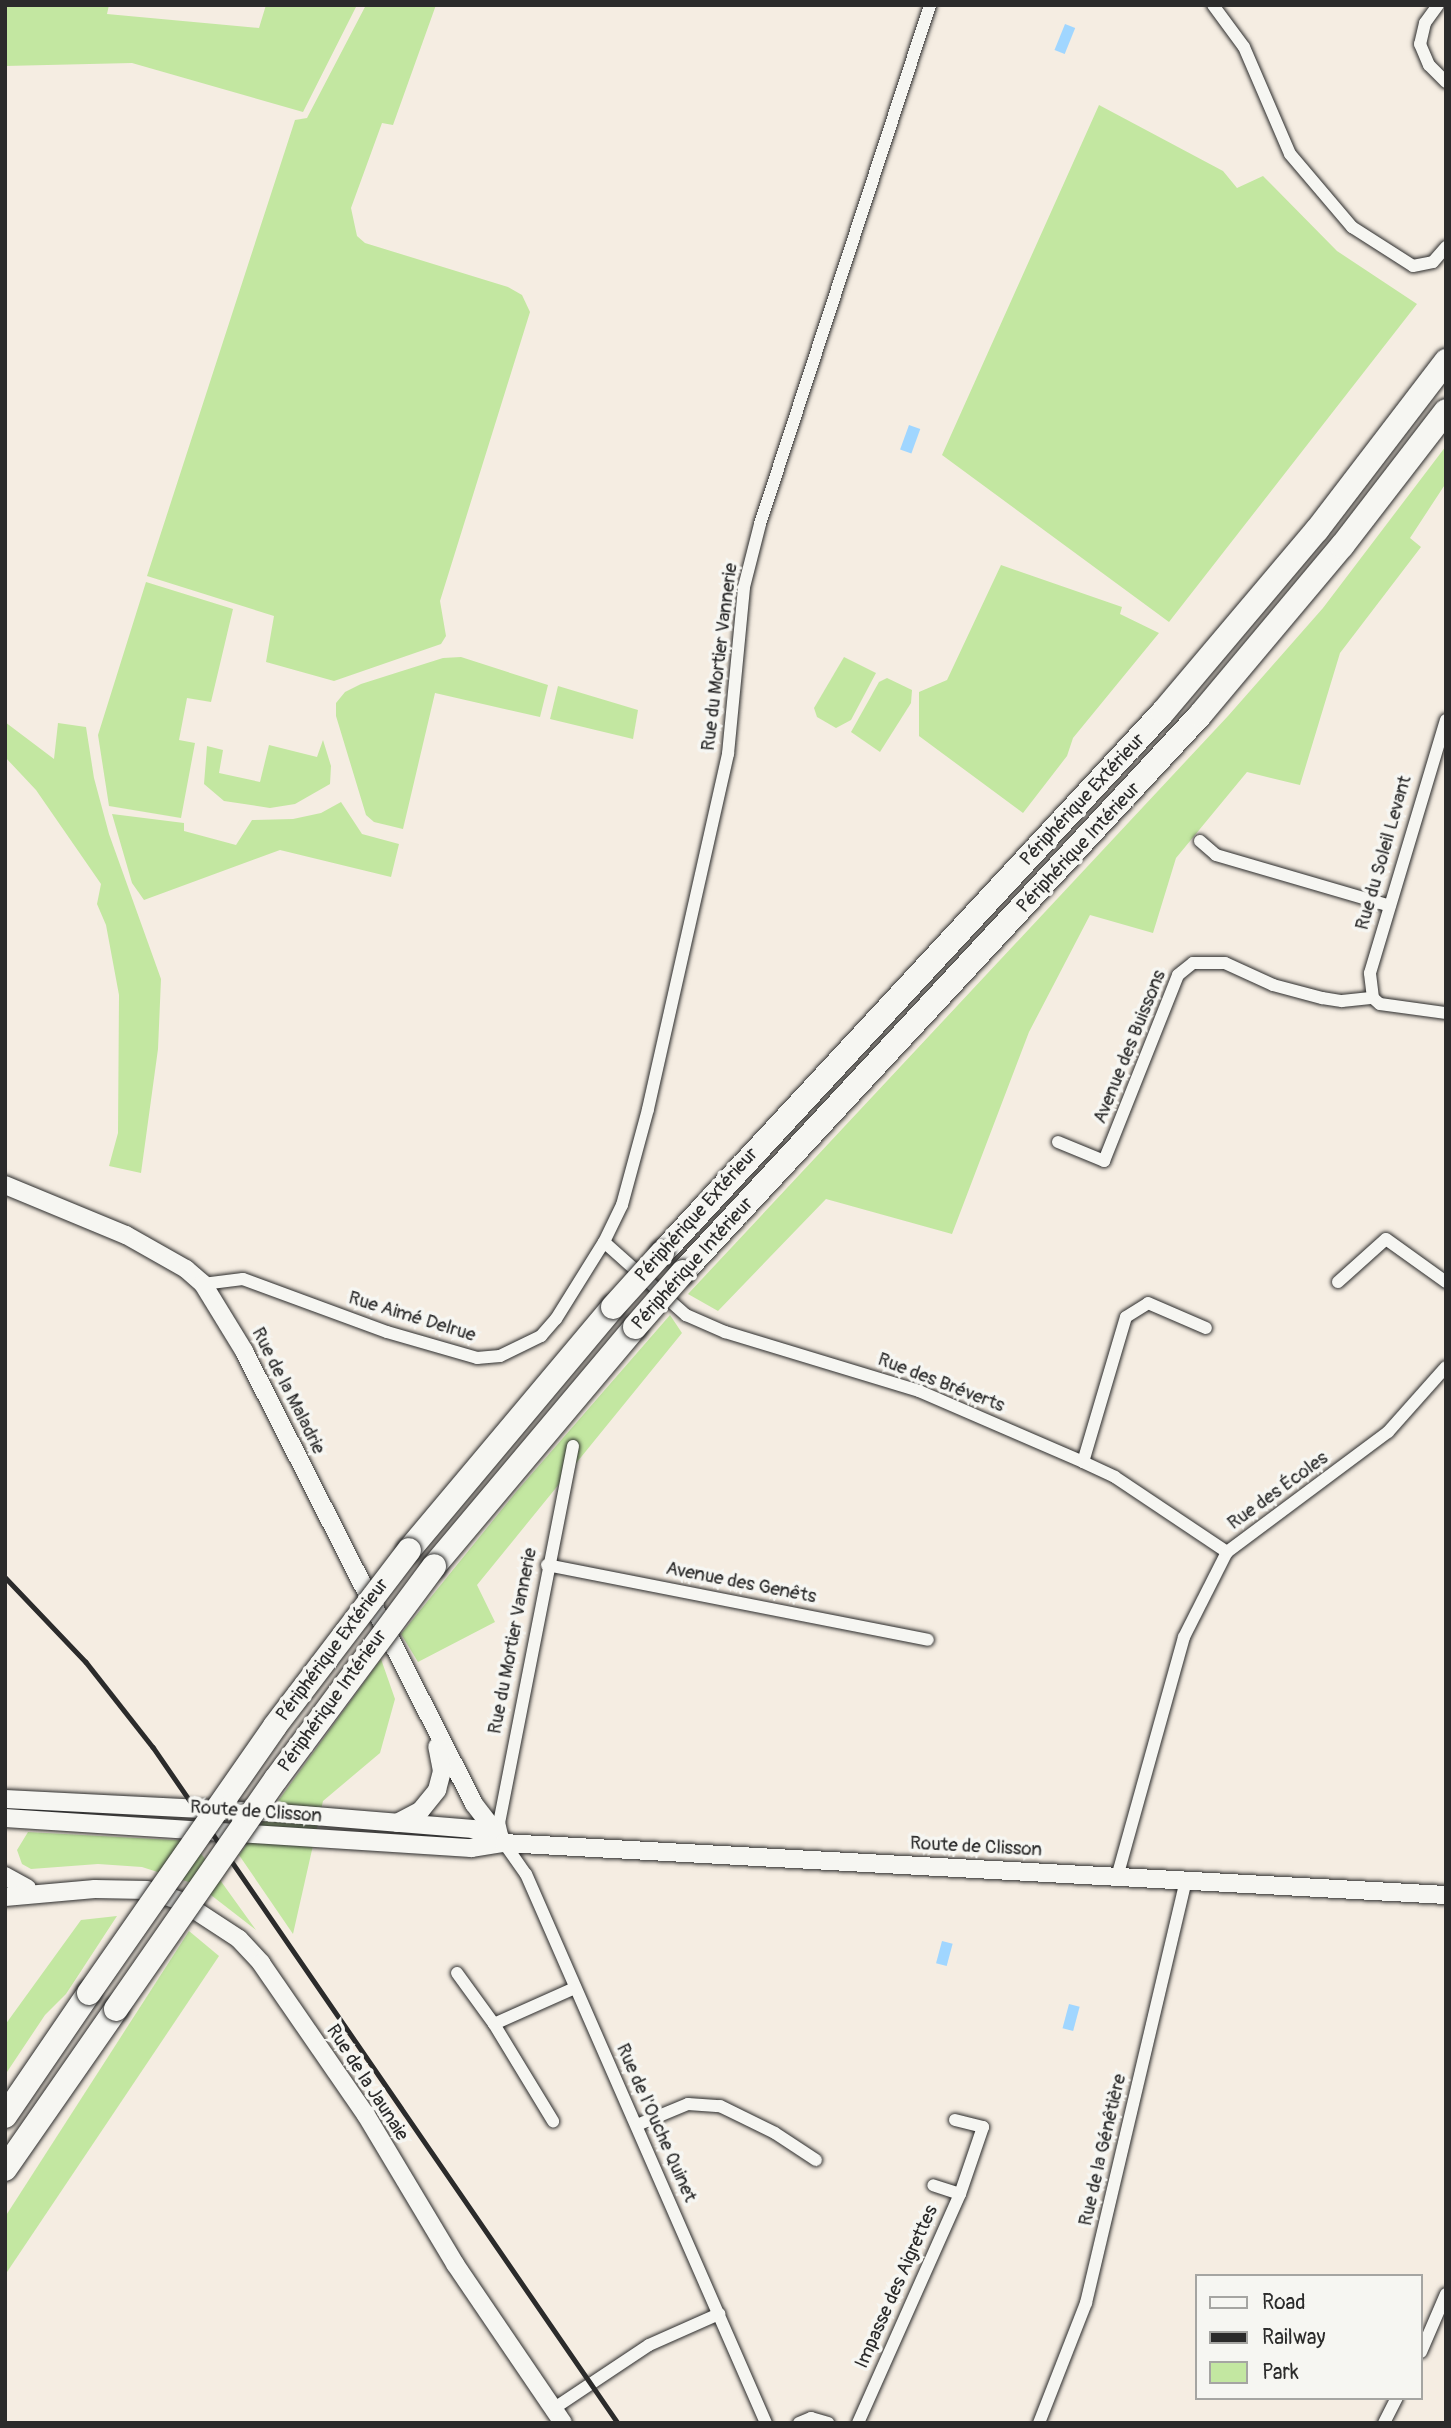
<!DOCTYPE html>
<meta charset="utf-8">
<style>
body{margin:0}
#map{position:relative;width:1451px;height:2428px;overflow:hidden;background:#f5ede2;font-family:Pangolin,sans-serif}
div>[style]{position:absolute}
.green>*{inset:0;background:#c3e7a1}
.water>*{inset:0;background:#a0d6ff;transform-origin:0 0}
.roads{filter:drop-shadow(0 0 2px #2b2b2b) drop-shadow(0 0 2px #2b2b2b)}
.street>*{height:12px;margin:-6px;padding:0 6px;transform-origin:6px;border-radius:6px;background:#f6f6f2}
.secondary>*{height:18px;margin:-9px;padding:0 9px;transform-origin:9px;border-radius:9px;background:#f6f6f2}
.highway>*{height:24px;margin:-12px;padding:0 12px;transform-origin:12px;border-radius:12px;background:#f6f6f2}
.rail>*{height:4.5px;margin:-2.25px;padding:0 2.25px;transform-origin:2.25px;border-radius:2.25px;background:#2b2b2b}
.bridges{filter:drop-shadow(0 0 2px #2b2b2b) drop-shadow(0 0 2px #2b2b2b)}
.highway-bridge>*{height:24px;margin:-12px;padding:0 12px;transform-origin:12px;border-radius:12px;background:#f6f6f2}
span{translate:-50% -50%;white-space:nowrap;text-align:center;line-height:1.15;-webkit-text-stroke:7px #f6f6f2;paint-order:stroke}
.street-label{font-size:19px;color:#2b2b2b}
.frame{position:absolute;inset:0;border:7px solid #2b2b2b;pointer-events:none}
.legend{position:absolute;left:1195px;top:2274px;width:228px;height:126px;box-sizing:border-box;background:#f6f6f2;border:2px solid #a5a5a2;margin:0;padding:9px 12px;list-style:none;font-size:21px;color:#2b2b2b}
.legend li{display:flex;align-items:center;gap:14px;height:35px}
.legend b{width:35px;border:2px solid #a5a5a2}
</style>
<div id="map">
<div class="green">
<i style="clip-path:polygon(5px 5px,109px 5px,107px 14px,259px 28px,266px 5px,357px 5px,303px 112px,132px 63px,5px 66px)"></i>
<i style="clip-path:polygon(366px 5px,436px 5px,393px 125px,382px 123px,351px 208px,357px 236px,365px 243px,508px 287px,522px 295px,530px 312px,440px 601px,446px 636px,441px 644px,334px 681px,266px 662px,274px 616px,147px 576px,295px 120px,307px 118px)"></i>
<i style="clip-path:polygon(1099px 105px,1223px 171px,1237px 188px,1263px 176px,1337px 251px,1417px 304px,1169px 622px,942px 455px)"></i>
<i style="clip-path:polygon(1446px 446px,1446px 483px,1410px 538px,1421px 547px,1340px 653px,1300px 785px,1247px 772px,1176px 858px,1153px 933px,1090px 915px,1029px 1032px,952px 1234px,826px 1199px,718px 1311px,688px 1294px,1228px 716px,1323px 608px)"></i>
<i style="clip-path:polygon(1001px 565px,1122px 607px,1120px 614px,1159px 633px,1073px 738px,1067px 756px,1023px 813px,919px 736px,919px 692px,947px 680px)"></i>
<i style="clip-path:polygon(146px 582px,233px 609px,211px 702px,187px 698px,179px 740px,195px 743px,181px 818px,109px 806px,98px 735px)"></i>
<i style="clip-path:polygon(461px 657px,548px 685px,540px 717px,435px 693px,403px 829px,374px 822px,366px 815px,336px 716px,336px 703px,345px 692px,361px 684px,443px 658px)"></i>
<i style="clip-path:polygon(844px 657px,876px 673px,851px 720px,836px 728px,817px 717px,814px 708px)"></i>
<i style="clip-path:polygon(887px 678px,912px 690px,911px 703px,880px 752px,851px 732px,879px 682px)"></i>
<i style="clip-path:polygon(558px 686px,638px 710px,633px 739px,550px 719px)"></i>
<i style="clip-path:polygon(5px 722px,54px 759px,58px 723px,86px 727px,94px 778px,109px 834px,161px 979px,158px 1049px,141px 1173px,109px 1166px,118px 1133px,119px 995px,106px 925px,97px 904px,101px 884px,36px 790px,5px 757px)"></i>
<i style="clip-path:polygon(323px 740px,331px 766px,330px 784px,295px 804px,270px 808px,224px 801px,204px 784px,207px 746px,223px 750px,219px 773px,260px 782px,269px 745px,317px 757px)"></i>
<i style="clip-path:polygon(341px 802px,362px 834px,399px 844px,391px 877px,280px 850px,144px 900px,132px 883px,112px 814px,184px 823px,184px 831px,236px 845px,252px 820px,293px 819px,321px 813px)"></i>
<i style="clip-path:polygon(670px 1315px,682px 1333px,477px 1585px,495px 1622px,418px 1662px,401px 1634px,516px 1492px)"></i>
<i style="clip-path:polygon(381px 1659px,395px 1699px,380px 1753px,323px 1801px,293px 1934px,239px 1855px)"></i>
<i style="clip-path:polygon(28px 1832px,192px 1841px,256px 1930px,198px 1885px,142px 1867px,98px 1864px,31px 1869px,22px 1864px,17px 1850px)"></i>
<i style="clip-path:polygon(117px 1916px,66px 1994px,45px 2015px,5px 2075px,5px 2025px,81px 1920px)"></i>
<i style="clip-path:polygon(189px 1931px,219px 1956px,5px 2275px,5px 2217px)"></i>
</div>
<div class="water">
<i style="left:1065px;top:24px;width:11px;height:28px;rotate:22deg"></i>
<i style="left:909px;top:425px;width:12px;height:26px;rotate:20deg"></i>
<i style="left:942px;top:1941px;width:11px;height:23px;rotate:15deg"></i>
<i style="left:1069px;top:2004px;width:11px;height:25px;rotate:15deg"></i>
</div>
<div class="roads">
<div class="street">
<i style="left:1213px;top:5px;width:52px;rotate:53.6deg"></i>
<i style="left:1244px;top:47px;width:116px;rotate:66.7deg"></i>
<i style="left:1290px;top:154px;width:96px;rotate:49.7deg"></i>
<i style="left:1352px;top:227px;width:72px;rotate:32.6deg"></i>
<i style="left:1413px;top:266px;width:20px;rotate:-11deg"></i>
<i style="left:1433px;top:262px;width:20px;rotate:-49deg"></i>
<i style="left:1438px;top:5px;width:22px;rotate:126deg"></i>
<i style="left:1425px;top:23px;width:22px;rotate:103deg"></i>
<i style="left:1420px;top:44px;width:23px;rotate:67deg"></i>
<i style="left:1429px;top:65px;width:24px;rotate:45deg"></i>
<i style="left:1200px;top:841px;width:21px;rotate:41deg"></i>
<i style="left:1216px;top:855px;width:181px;rotate:16.3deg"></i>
<i style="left:1373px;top:998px;width:25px;rotate:-97deg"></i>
<i style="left:1370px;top:973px;width:264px;rotate:-73.3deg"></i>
<i style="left:1373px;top:998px;width:9px;rotate:41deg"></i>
<i style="left:1380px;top:1004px;width:67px;rotate:7.8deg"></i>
<i style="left:1058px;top:1142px;width:50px;rotate:22.4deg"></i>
<i style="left:1104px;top:1161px;width:200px;rotate:-68.3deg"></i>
<i style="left:1178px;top:975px;width:19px;rotate:-39deg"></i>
<i style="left:1193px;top:963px;width:32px"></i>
<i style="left:1225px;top:963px;width:53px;rotate:24.6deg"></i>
<i style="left:1273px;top:985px;width:51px;rotate:14.9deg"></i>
<i style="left:1322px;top:998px;width:20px;rotate:9deg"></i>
<i style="left:1342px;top:1001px;width:31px;rotate:-6deg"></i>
<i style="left:604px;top:1242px;width:110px;rotate:41.7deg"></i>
<i style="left:686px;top:1315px;width:43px;rotate:23.6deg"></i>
<i style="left:725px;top:1332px;width:203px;rotate:16.9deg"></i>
<i style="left:919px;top:1391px;width:179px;rotate:23.4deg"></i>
<i style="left:1083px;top:1462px;width:35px;rotate:25deg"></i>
<i style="left:1115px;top:1477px;width:135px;rotate:33.8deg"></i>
<i style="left:1338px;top:1282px;width:64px;rotate:-41.9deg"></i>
<i style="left:1386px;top:1239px;width:74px;rotate:35.6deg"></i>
<i style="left:203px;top:1284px;width:40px;rotate:-7.1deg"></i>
<i style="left:243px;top:1279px;width:153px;rotate:20.2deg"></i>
<i style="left:387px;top:1332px;width:94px;rotate:16.1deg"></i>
<i style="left:477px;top:1358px;width:23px;rotate:-5deg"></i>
<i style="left:500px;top:1356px;width:46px;rotate:-26deg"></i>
<i style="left:541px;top:1336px;width:23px;rotate:-49deg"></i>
<i style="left:556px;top:1319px;width:91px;rotate:-58.1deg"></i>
<i style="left:604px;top:1242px;width:41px;rotate:-64.1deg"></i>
<i style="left:622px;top:1205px;width:99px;rotate:-74.8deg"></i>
<i style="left:648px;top:1109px;width:364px;rotate:-77.3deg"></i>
<i style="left:728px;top:754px;width:168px;rotate:-84.5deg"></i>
<i style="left:744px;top:587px;width:65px;rotate:-75.7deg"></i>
<i style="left:760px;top:524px;width:546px;rotate:-71.86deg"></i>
<i style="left:573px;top:1446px;width:383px;rotate:101.1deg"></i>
<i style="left:499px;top:1822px;width:22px;rotate:77deg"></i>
<i style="left:504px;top:1843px;width:38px;rotate:55deg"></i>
<i style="left:526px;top:1874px;width:599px;rotate:66.39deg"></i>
<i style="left:1083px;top:1462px;width:151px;rotate:-73.5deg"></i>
<i style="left:1126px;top:1317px;width:26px;rotate:-32deg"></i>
<i style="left:1148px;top:1303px;width:63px;rotate:23.3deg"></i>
<i style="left:547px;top:1565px;width:388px;rotate:11.1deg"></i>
<i style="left:1117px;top:1877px;width:249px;rotate:-74.4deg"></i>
<i style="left:1184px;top:1637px;width:95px;rotate:-63.2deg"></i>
<i style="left:1227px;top:1552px;width:201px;rotate:-36.7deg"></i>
<i style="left:1388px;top:1432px;width:87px;rotate:-48.3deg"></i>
<i style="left:457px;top:1973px;width:63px;rotate:54deg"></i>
<i style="left:494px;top:2024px;width:89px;rotate:-24deg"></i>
<i style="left:494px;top:2024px;width:114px;rotate:58.7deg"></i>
<i style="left:955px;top:2120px;width:29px;rotate:14deg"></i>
<i style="left:983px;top:2127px;width:71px;rotate:108.9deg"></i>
<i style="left:637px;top:2125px;width:55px;rotate:-22.4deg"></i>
<i style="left:688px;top:2104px;width:32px;rotate:4deg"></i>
<i style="left:720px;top:2106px;width:61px;rotate:26.1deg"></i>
<i style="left:775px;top:2133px;width:49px;rotate:33.4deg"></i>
<i style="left:1421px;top:2352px;width:63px;rotate:-66.7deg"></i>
<i style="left:553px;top:2409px;width:115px;rotate:-33.7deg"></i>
<i style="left:649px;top:2345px;width:77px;rotate:-23.9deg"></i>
<i style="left:799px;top:2423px;width:13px;rotate:-23deg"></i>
<i style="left:811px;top:2418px;width:18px;rotate:16deg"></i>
<i style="left:858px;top:2423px;width:251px;rotate:-66deg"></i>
<i style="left:960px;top:2194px;width:28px;rotate:-162deg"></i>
<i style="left:1039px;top:2423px;width:129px;rotate:-68.6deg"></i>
<i style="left:1086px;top:2303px;width:435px;rotate:-76.7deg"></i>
<i style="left:1384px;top:2423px;width:28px;rotate:-63deg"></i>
</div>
<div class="secondary">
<i style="left:5px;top:1185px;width:131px;rotate:22.5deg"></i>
<i style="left:126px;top:1235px;width:69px;rotate:29.5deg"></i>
<i style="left:186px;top:1269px;width:23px;rotate:41deg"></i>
<i style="left:203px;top:1284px;width:79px;rotate:58.5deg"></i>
<i style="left:244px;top:1351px;width:508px;rotate:63.08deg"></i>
<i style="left:474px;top:1804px;width:49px;rotate:52.4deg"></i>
<i style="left:5px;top:1799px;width:261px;rotate:2.9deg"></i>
<i style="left:266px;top:1812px;width:208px;rotate:4.7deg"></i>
<i style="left:473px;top:1829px;width:27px;rotate:24deg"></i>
<i style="left:5px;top:1818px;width:467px;rotate:3.7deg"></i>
<i style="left:471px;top:1848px;width:33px;rotate:-9deg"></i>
<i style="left:504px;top:1843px;width:943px;rotate:3.16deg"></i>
<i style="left:397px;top:1823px;width:27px;rotate:-28deg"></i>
<i style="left:421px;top:1810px;width:26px;rotate:-51deg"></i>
<i style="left:437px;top:1790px;width:20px;rotate:-75deg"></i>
<i style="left:442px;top:1771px;width:25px;rotate:-101deg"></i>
<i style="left:5px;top:1876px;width:25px;rotate:29deg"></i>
<i style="left:5px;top:1897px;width:90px;rotate:-5.1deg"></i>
<i style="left:95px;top:1889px;width:52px;rotate:1.1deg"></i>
<i style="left:147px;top:1890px;width:36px;rotate:18deg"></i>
<i style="left:181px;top:1901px;width:69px;rotate:33.2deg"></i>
<i style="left:239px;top:1939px;width:33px;rotate:47deg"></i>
<i style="left:261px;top:1963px;width:185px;rotate:55.4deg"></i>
<i style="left:366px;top:2115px;width:174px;rotate:59.1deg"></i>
<i style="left:455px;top:2264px;width:192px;rotate:55.8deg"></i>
</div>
<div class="highway">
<i style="left:662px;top:1253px;width:737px;rotate:-47.2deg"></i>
<i style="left:1163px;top:712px;width:238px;rotate:-49.8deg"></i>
<i style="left:1317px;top:530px;width:213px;rotate:-52.6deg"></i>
<i style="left:683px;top:1272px;width:760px;rotate:-47.13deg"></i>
<i style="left:1200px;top:715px;width:221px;rotate:-50deg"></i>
<i style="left:1342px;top:546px;width:170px;rotate:-52.4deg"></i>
<i style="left:409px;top:1550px;width:317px;rotate:-50deg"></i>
<i style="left:434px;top:1566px;width:312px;rotate:-49.9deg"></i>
<i style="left:5px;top:2116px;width:149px;rotate:-55.7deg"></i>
<i style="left:5px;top:2169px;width:195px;rotate:-55.2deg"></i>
</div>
</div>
<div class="rail">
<i style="left:5px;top:1577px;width:117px;rotate:46.4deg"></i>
<i style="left:86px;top:1662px;width:108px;rotate:51.8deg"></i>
<i style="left:153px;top:1747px;width:820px;rotate:55.48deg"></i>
</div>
<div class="bridges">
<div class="highway-bridge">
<i style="left:613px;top:1307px;width:73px;rotate:-47.8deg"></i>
<i style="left:635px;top:1327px;width:73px;rotate:-48.9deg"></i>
<i style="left:89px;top:1993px;width:325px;rotate:-55.1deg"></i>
<i style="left:275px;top:1726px;width:221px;rotate:-52.7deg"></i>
<i style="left:116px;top:2009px;width:280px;rotate:-55.2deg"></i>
<i style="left:276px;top:1779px;width:265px;rotate:-53.4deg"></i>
</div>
</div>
<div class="street-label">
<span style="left:720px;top:657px;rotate:-83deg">Rue du Mortier Vannerie</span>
<span style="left:1083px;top:800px;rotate:-47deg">Périphérique Extérieur</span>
<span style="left:1079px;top:848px;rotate:-47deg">Périphérique Intérieur</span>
<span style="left:1384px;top:853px;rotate:-74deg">Rue du Soleil Levant</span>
<span style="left:1130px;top:1047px;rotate:-68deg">Avenue des Buissons</span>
<span style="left:697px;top:1215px;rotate:-48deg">Périphérique Extérieur</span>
<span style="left:693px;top:1264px;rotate:-48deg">Périphérique Intérieur</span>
<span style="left:412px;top:1317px;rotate:17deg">Rue Aimé Delrue</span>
<span style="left:941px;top:1383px;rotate:21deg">Rue des Bréverts</span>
<span style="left:288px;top:1391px;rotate:63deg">Rue de la Maladrie</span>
<span style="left:1278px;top:1491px;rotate:-36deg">Rue des Écoles</span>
<span style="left:741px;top:1583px;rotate:11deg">Avenue des Genêts</span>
<span style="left:513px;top:1641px;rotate:-79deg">Rue du Mortier Vannerie</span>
<span style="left:333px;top:1650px;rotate:-53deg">Périphérique Extérieur</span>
<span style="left:333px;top:1701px;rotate:-54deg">Périphérique Intérieur</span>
<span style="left:256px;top:1812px;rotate:4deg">Route de Clisson</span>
<span style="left:976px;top:1847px;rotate:3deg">Route de Clisson</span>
<span style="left:367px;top:2083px;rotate:57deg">Rue de la Jaunaie</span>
<span style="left:656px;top:2123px;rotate:66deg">Rue de l'Ouche Quinet</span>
<span style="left:1103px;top:2150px;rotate:-77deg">Rue de la Génêtière</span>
<span style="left:897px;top:2287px;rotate:-66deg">Impasse des Aigrettes</span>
</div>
<div class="frame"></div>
<ul class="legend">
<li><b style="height:9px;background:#f6f6f2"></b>Road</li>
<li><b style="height:9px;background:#2b2b2b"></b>Railway</li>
<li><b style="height:19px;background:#c3e7a1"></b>Park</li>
</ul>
</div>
